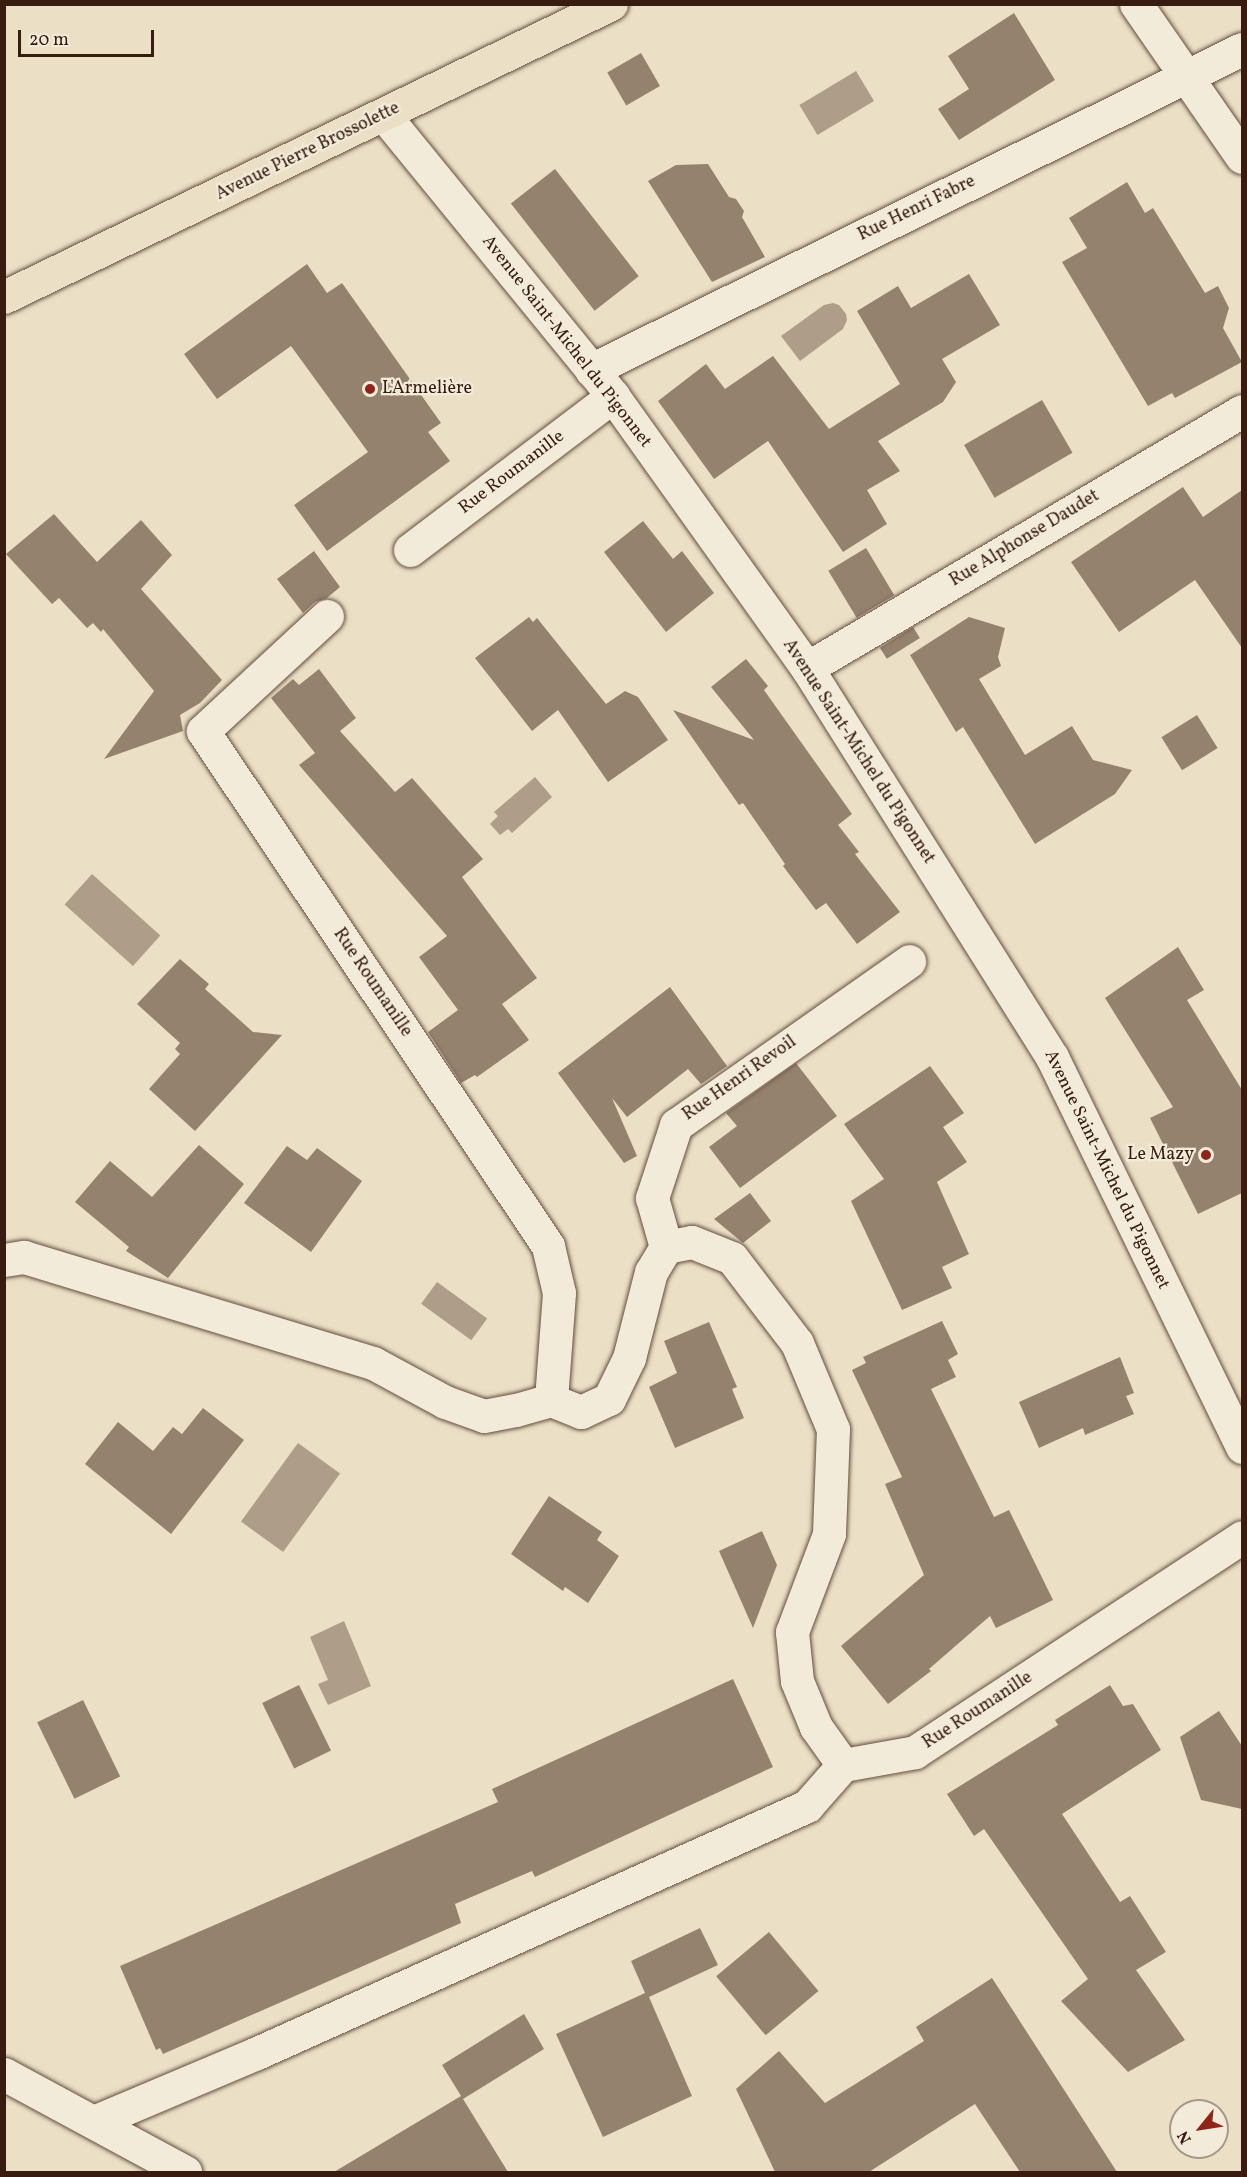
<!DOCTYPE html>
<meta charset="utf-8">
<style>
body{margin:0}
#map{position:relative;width:1247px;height:2177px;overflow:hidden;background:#ebe0c6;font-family:Vollkorn,serif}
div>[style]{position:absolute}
.water>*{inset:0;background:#ae9d88;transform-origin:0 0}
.building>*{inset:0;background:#95826e;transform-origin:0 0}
.roads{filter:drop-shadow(0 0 2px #654d3d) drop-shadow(0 0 2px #654d3d)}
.street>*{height:33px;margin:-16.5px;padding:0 16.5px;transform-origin:16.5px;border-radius:16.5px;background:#f2ebda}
.secondary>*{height:33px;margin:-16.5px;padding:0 16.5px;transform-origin:16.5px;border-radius:16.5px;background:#f2ebda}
.primary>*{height:33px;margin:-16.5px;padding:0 16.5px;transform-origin:16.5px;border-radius:16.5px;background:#ebe0c6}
.dots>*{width:16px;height:16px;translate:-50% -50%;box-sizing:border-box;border:3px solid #f2ebda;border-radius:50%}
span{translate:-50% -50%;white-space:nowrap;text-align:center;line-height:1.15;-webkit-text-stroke:4.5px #f2ebda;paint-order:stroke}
.street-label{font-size:18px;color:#381c0f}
.poi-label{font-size:18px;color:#381c0f}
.left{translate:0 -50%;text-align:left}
.right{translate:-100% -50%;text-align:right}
.frame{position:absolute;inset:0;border:6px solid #381c0f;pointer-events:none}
.north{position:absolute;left:1169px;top:2099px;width:60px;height:60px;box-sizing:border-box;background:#f2ebda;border:2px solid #a89889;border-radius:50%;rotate:240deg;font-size:16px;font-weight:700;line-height:24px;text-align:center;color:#381c0f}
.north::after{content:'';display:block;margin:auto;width:21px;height:27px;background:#8f2418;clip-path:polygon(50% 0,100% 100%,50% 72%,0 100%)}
.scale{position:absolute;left:18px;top:30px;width:136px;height:27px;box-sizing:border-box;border:3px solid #381c0f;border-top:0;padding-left:8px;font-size:18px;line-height:21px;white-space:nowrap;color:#381c0f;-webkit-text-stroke:4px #f2ebda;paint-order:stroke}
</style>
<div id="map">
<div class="water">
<i style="left:856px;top:71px;width:35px;height:66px;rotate:59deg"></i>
<i style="clip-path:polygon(833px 303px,839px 305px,846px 314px,847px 320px,843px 329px,800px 361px,781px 336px,824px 305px)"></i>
<i style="clip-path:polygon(535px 777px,552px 797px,512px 833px,508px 829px,500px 835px,490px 824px,498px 816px,494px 812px)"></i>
<i style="left:92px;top:874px;width:92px;height:41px;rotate:42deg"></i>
<i style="left:437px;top:1282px;width:62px;height:27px;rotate:36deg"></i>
<i style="left:298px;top:1443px;width:52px;height:97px;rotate:36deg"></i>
<i style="clip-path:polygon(344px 1621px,371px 1686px,328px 1705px,318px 1684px,328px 1680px,310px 1637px)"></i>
</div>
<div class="building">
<i style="clip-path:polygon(1014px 13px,1055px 80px,959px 140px,938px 109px,969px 89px,948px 56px)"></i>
<i style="left:641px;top:53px;width:38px;height:39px;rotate:60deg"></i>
<i style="clip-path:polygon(708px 164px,729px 197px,736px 199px,744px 211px,742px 217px,765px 257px,712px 282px,648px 181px,676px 165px)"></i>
<i style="left:555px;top:169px;width:136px;height:56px;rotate:52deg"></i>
<i style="clip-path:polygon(1127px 182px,1145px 213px,1153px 208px,1205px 293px,1218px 286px,1229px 308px,1223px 328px,1242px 362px,1175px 398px,1172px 393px,1148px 406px,1062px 262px,1087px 248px,1069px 218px)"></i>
<i style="clip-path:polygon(307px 264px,327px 293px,342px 283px,441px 423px,428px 432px,450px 461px,327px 551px,294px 505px,368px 452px,291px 346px,217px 399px,184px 354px)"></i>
<i style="clip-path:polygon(969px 274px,1000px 325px,942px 359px,956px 382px,943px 402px,878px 441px,900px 471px,867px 490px,887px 524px,843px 552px,768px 441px,714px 479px,658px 401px,706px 364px,725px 389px,773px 356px,829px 429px,900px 384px,857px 311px,898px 286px,911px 308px)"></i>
<i style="left:1042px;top:400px;width:61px;height:90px;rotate:60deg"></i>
<i style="clip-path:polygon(1183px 487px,1203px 517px,1242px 490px,1242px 648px,1195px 580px,1119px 632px,1071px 562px)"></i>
<i style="clip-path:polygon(54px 514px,97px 562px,141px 520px,172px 555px,141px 589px,222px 680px,200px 703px,180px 715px,183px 731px,104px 759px,154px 691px,103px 629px,101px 632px,93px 623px,87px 628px,59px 598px,52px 604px,6px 554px)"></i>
<i style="clip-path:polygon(643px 521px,673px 559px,682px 551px,714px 593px,666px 632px,604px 552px)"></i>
<i style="left:866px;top:548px;width:55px;height:44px;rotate:59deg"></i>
<i style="clip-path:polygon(314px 551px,340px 587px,327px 598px,315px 602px,303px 613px,277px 579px)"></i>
<i style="clip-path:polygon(529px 617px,533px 622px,537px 618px,606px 704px,625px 691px,638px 697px,668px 740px,608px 782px,558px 710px,532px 731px,475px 658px)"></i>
<i style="clip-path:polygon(969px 617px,1005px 628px,998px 657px,1001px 666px,979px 679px,1025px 755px,1072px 726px,1093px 760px,1132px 770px,1115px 794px,1035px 844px,963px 727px,956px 732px,910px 655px)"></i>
<i style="left:913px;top:627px;width:13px;height:39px;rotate:58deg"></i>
<i style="clip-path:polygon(746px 659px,768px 686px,764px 690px,852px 814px,838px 825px,859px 852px,855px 854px,900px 912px,857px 944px,826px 903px,816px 910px,783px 866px,785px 864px,743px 803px,739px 805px,673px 710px,754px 740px,711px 687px)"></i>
<i style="clip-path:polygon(319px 669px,356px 718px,340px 731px,395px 792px,412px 778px,483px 859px,462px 877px,537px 978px,502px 1004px,529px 1040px,477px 1077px,475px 1075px,461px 1083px,428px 1032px,458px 1010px,419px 957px,447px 936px,299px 765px,315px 753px,271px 698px,293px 679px,299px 685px)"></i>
<i style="left:1197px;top:715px;width:39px;height:42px;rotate:58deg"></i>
<i style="clip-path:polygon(1178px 947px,1204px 990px,1187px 1000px,1242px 1090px,1242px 1193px,1198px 1214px,1150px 1118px,1173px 1107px,1105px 998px)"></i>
<i style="clip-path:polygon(180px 959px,209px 984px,205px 989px,253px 1032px,282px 1035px,195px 1131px,149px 1089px,180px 1054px,175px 1049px,180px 1043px,137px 1004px)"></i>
<i style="clip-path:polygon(670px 987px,727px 1066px,701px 1084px,688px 1069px,627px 1117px,612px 1098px,637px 1156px,624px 1163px,558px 1073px)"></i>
<i style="clip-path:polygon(796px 1063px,837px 1116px,740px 1188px,709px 1147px,737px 1126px,726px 1113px)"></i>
<i style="clip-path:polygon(930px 1066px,964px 1113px,943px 1127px,967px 1162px,937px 1182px,969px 1254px,942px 1267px,952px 1288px,902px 1310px,851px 1201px,884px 1179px,844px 1124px)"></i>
<i style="clip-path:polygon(199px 1145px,244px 1184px,168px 1278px,126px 1251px,129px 1247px,75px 1202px,110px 1161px,152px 1197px)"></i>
<i style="clip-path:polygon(287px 1146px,307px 1160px,317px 1148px,362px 1181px,311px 1252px,244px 1203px)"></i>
<i style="clip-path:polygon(750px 1193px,771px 1221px,743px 1243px,714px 1219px)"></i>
<i style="clip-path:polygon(942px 1321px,958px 1354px,948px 1360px,956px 1377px,931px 1389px,994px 1517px,1009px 1510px,1053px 1600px,996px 1628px,990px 1616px,929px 1669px,931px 1671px,888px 1704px,841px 1646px,924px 1575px,885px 1484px,902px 1477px,852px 1370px,866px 1363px,863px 1357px)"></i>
<i style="clip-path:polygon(709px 1322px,737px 1387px,732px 1389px,744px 1418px,675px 1448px,649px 1387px,677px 1373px,664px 1341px)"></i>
<i style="clip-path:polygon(1120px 1357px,1134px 1393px,1126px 1396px,1134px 1414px,1085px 1435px,1083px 1428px,1039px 1448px,1019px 1402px)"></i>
<i style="clip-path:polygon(203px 1408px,244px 1440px,171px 1534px,85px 1464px,118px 1422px,153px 1451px,173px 1427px,182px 1434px)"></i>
<i style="clip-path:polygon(549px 1496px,602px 1532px,597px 1540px,619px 1556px,588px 1603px,565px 1587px,563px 1591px,511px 1554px)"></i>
<i style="clip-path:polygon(762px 1531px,777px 1565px,753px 1628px,719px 1551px)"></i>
<i style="clip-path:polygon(733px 1679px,773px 1767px,535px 1877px,532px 1871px,455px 1904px,461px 1923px,163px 2054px,160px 2048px,156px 2050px,120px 1966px,498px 1802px,492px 1789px)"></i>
<i style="left:299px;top:1685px;width:73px;height:41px;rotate:64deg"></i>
<i style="clip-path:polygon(1110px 1685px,1123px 1706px,1133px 1704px,1161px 1750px,1062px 1814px,1120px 1902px,1130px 1896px,1166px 1952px,1136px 1970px,1185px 2040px,1128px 2072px,1061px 2001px,1088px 1979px,984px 1829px,974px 1836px,947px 1794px,1058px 1725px,1055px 1720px)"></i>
<i style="left:83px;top:1700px;width:85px;height:51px;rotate:64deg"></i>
<i style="clip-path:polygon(1219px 1711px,1242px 1746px,1242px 1809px,1201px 1800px,1180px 1737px)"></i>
<i style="clip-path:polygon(700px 1928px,718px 1965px,649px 1997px,692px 2096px,603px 2137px,556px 2034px,645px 1993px,631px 1961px)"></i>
<i style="left:769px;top:1932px;width:77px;height:69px;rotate:50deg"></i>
<i style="clip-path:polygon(992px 1978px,1117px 2172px,1020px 2172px,975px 2104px,869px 2172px,775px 2172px,736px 2089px,779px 2051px,825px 2103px,924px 2041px,916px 2027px)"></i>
<i style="clip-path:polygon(524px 2014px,544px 2049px,463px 2099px,508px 2172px,334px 2172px,461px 2096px,442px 2065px)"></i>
</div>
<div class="roads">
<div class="street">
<i style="left:1136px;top:4px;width:186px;rotate:55.3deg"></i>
<i style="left:384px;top:115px;width:362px;rotate:50.8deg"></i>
<i style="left:613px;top:396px;width:334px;rotate:54.5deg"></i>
<i style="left:807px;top:668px;width:460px;rotate:57.8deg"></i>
<i style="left:1052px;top:1057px;width:434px;rotate:64deg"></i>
<i style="left:591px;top:370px;width:726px;rotate:-26.25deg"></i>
<i style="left:410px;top:550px;width:255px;rotate:-37.2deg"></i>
<i style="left:327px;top:616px;width:169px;rotate:137.2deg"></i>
<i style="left:203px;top:731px;width:620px;rotate:56.18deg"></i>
<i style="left:548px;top:1246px;width:48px;rotate:76.8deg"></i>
<i style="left:559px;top:1293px;width:107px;rotate:94.3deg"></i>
<i style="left:551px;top:1400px;width:32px;rotate:22deg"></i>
<i style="left:581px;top:1412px;width:31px;rotate:-25deg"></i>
<i style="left:609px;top:1399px;width:46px;rotate:-64deg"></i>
<i style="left:629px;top:1358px;width:89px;rotate:-75.7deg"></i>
<i style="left:651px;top:1272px;width:29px;rotate:-59deg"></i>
<i style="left:666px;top:1247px;width:26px;rotate:-11deg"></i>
<i style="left:692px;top:1242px;width:43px;rotate:21.8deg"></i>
<i style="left:732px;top:1258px;width:107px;rotate:52.6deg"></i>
<i style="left:797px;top:1343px;width:93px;rotate:67.3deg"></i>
<i style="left:833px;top:1429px;width:105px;rotate:92.2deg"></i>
<i style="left:829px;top:1534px;width:105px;rotate:110.7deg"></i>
<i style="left:792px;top:1632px;width:49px;rotate:84.2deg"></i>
<i style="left:797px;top:1681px;width:50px;rotate:67.6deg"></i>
<i style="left:816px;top:1727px;width:47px;rotate:54.6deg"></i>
<i style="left:843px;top:1765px;width:73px;rotate:-10.2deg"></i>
<i style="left:915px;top:1752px;width:391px;rotate:-33.3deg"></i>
<i style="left:807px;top:668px;width:505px;rotate:-30.57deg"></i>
<i style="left:666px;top:1247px;width:51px;rotate:-105.9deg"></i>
<i style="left:652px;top:1198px;width:77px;rotate:-71.8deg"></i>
<i style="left:676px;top:1125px;width:285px;rotate:-35.1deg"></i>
<i style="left:4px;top:1260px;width:20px;rotate:-9deg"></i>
<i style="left:24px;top:1257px;width:365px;rotate:16.9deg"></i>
<i style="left:373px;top:1363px;width:82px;rotate:28.4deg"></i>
<i style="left:445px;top:1402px;width:41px;rotate:19.7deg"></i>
<i style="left:484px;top:1416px;width:33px;rotate:-11deg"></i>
<i style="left:516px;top:1410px;width:36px;rotate:-16deg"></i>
<i style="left:96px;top:2121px;width:175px;rotate:-22.9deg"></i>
<i style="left:257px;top:2053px;width:603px;rotate:-24.18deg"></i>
<i style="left:807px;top:1806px;width:55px;rotate:-48.7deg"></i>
</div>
<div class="secondary">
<i style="left:4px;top:2074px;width:206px;rotate:28.4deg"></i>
</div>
<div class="primary">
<i style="left:4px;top:297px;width:674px;rotate:-25.77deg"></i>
</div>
</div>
<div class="dots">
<i style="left:370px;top:389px;background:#8f2418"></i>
<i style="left:1206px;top:1155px;background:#8f2418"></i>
</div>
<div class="street-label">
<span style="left:308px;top:152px;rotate:-26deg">Avenue Pierre Brossolette</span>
<span style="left:917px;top:209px;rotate:-26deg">Rue Henri Fabre</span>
<span style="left:566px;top:342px;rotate:52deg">Avenue Saint-Michel du Pigonnet</span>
<span style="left:512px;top:473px;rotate:-37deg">Rue Roumanille</span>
<span style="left:1025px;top:539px;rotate:-31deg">Rue Alphonse Daudet</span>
<span style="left:858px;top:752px;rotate:57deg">Avenue Saint-Michel du Pigonnet</span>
<span style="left:372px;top:983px;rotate:56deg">Rue Roumanille</span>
<span style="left:740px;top:1079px;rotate:-35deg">Rue Henri Revoil</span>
<span style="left:1106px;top:1170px;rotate:64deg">Avenue Saint-Michel du Pigonnet</span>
<span style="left:978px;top:1711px;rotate:-33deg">Rue Roumanille</span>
</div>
<div class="poi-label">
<span class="left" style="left:382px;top:389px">L'Armelière</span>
<span class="right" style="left:1194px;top:1155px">Le Mazy</span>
</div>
<div class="frame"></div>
<div class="north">N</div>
<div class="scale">20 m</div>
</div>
